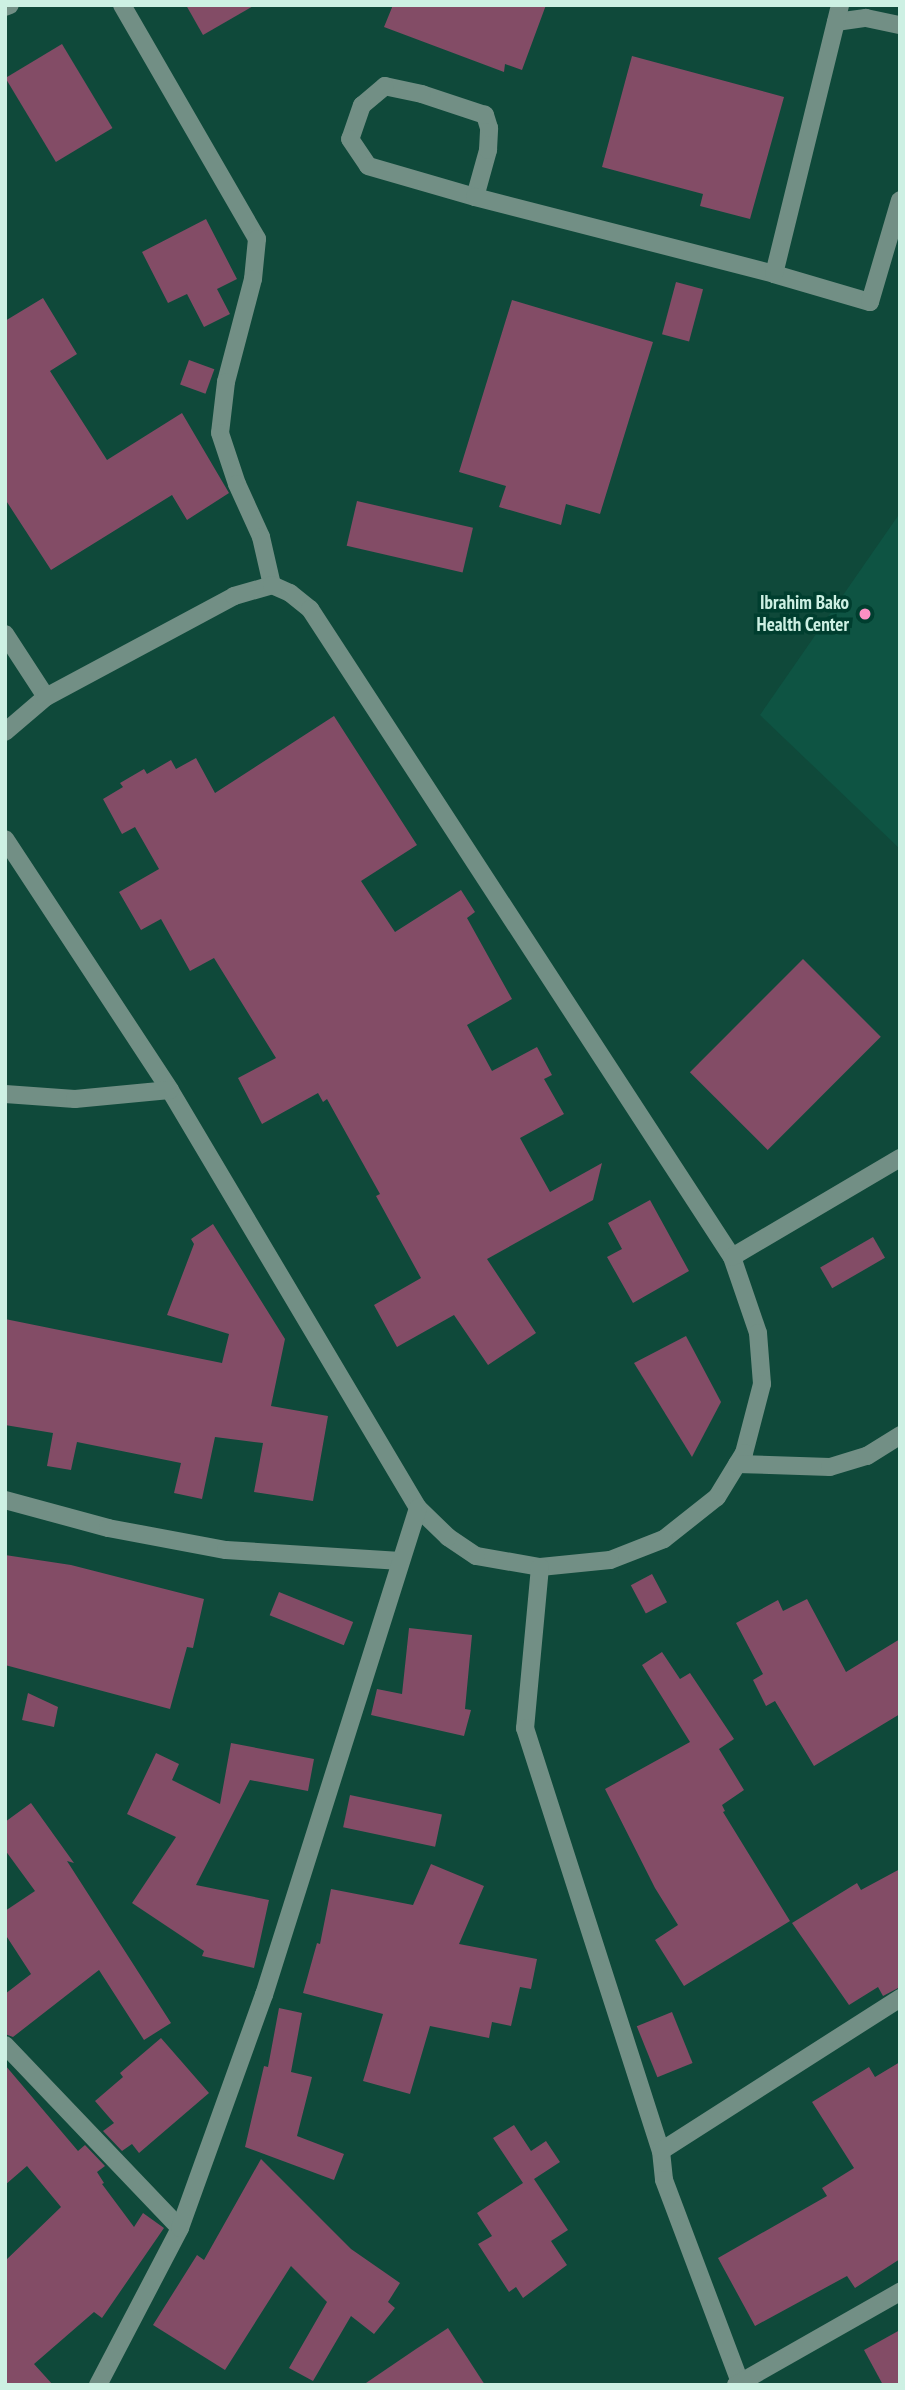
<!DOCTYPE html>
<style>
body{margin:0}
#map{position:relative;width:905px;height:2390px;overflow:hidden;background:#0f493a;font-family:"PT Sans Narrow",sans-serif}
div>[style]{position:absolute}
.built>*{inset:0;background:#0e5443}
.building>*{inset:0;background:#834c66;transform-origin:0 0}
.minor>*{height:18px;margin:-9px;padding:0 9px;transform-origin:9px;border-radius:9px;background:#728f85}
.dots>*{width:19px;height:19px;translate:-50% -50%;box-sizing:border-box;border:4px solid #003e2f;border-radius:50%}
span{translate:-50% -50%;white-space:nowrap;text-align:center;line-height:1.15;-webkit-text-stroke:7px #003e2f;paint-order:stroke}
.poi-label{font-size:19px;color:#cdf0e3;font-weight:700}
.right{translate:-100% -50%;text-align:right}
.frame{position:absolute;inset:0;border:7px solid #cdf0e3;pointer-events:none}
</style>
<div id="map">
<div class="built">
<i style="clip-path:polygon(900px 513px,900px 849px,760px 715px)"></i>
</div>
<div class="building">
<i style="clip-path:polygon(186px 5px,255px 5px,203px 35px)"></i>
<i style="clip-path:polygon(393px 5px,546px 5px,522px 70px,505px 64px,504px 72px,384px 27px)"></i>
<i style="left:62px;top:44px;width:98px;height:66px;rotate:59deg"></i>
<i style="clip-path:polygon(632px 56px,784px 97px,750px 219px,700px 206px,703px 194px,602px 167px)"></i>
<i style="clip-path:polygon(206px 219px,237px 279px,217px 289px,230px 314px,204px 327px,187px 294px,168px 303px,142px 252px)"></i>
<i style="left:676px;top:282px;width:28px;height:54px;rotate:15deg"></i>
<i style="clip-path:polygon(43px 298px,77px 354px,50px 371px,107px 460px,182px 413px,229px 493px,187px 520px,172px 495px,51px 570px,5px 499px,5px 321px)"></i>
<i style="clip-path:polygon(512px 300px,653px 342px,600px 514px,566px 504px,561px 525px,499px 507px,506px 486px,459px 472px)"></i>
<i style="left:189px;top:360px;width:27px;height:26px;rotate:20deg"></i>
<i style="left:357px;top:501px;width:119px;height:46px;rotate:13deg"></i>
<i style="clip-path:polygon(334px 716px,417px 845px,361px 881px,395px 932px,461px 890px,475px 912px,467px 918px,512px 999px,467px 1025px,492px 1071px,537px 1047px,552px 1075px,544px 1079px,564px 1114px,520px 1138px,550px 1192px,602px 1163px,593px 1200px,487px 1259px,536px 1333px,488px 1365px,454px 1315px,397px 1347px,374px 1305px,421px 1278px,376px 1196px,380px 1194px,327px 1099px,323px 1102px,318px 1093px,262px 1124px,238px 1078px,276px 1058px,214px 958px,190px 971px,161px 919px,141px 930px,119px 892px,159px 869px,135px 827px,122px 834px,103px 799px,123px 787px,120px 783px,144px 769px,147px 774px,171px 760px,176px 769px,196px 758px,215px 793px)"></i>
<i style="left:803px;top:959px;width:110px;height:160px;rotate:45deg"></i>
<i style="clip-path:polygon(650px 1200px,689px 1271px,633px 1303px,607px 1257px,622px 1249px,608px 1223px)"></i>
<i style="clip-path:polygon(213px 1224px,285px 1339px,271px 1406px,328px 1416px,313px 1501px,254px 1492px,263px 1443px,215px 1437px,202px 1499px,174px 1493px,181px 1463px,77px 1442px,71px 1470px,47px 1466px,53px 1433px,5px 1425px,5px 1319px,222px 1363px,229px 1334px,167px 1315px,194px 1244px,191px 1239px)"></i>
<i style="left:873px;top:1237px;width:24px;height:61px;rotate:60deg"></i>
<i style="clip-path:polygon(686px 1336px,721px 1402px,692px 1457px,634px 1363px)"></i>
<i style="clip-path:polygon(5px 1555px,71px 1565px,204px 1599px,193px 1648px,187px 1647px,170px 1709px,5px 1665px)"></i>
<i style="left:652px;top:1574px;width:32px;height:24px;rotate:62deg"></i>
<i style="left:279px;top:1592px;width:80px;height:25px;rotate:22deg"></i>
<i style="clip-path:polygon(807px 1599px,846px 1672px,900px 1639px,900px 1714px,814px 1766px,775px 1701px,766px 1706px,753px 1680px,763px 1674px,736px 1623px,778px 1600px,783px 1611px)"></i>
<i style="clip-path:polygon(409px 1628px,472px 1635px,465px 1709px,471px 1710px,464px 1736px,371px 1715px,377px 1689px,402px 1694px)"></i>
<i style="clip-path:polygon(662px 1652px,680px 1679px,690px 1673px,734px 1739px,719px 1749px,744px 1790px,722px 1805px,725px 1811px,723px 1812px,790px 1921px,684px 1986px,655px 1940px,678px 1925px,655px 1888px,605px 1789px,690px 1742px,642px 1665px)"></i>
<i style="clip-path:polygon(28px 1693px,58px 1707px,54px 1727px,22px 1720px)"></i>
<i style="clip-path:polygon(231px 1743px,314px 1759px,308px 1791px,250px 1780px,196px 1885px,269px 1900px,254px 1968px,202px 1956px,204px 1951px,132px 1903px,176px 1837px,127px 1814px,156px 1753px,179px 1764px,172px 1780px,220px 1804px)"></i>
<i style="left:350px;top:1795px;width:94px;height:33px;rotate:12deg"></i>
<i style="clip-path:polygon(31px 1803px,74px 1863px,67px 1861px,171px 2023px,144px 2040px,99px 1970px,13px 2037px,5px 2034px,5px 1994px,31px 1974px,5px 1934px,5px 1911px,35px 1891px,5px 1850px,5px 1822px)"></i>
<i style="clip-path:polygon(431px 1864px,484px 1886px,459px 1944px,537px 1959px,531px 1989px,520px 1987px,511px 2026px,492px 2022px,489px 2038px,430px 2026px,410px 2094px,363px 2081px,383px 2014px,303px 1993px,317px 1943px,320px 1944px,331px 1889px,413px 1905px)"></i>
<i style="clip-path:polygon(900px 1869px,900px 1987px,883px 1996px,878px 1987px,849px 2005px,792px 1923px,857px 1883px,861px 1890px)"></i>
<i style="clip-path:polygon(279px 2008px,302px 2013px,291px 2072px,312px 2077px,297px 2136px,344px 2154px,334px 2180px,245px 2147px,264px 2066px,268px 2067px)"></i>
<i style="left:672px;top:2012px;width:55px;height:38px;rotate:68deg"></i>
<i style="clip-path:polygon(161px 2038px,209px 2093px,139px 2153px,132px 2144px,122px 2151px,103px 2131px,114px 2123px,95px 2101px,123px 2077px,120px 2073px)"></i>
<i style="clip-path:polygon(900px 2062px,900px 2259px,855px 2288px,847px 2276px,755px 2326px,718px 2258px,827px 2196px,822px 2188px,854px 2168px,812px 2102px,869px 2067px,875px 2077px)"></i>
<i style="clip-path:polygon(5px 2065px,78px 2151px,85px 2145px,105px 2166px,97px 2172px,104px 2183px,102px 2184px,134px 2227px,143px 2213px,164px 2228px,102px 2318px,94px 2312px,34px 2364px,53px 2385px,5px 2385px,5px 2261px,61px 2207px,27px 2166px,5px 2185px)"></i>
<i style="clip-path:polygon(514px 2125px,531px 2151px,546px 2141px,560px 2162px,534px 2179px,568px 2230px,551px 2241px,567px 2265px,523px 2298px,516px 2287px,509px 2292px,478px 2244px,492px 2236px,477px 2213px,523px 2183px,493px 2138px)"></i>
<i style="clip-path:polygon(261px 2159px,351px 2249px,400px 2283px,388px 2302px,395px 2308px,374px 2334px,351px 2316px,313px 2381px,289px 2368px,327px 2302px,291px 2266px,225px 2370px,153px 2325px,197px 2255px,204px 2260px)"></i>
<i style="clip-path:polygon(448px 2328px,485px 2385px,363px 2385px,416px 2349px)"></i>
<i style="clip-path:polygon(900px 2330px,900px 2385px,883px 2385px,864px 2350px)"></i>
</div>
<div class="minor">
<i style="left:122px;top:5px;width:270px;rotate:60deg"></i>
<i style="left:257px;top:239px;width:40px;rotate:95.7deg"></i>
<i style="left:253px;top:279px;width:106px;rotate:104.7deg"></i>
<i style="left:226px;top:382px;width:51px;rotate:96.7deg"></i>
<i style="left:220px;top:433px;width:54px;rotate:71.6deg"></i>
<i style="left:237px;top:484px;width:58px;rotate:65.6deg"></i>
<i style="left:261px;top:537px;width:49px;rotate:77.1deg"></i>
<i style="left:5px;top:7px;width:5px;rotate:-22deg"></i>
<i style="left:836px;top:22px;width:30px;rotate:-8deg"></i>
<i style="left:866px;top:18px;width:35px;rotate:12deg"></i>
<i style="left:475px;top:197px;width:49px;rotate:-74.5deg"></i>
<i style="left:488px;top:150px;width:22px;rotate:-87deg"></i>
<i style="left:489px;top:128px;width:14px;rotate:-107deg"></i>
<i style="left:485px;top:115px;width:66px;rotate:-161.6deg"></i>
<i style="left:422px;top:94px;width:38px;rotate:-168deg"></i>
<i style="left:385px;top:86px;width:30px;rotate:140deg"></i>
<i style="left:362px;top:105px;width:36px;rotate:109deg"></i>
<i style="left:350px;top:139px;width:32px;rotate:56deg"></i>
<i style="left:368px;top:166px;width:111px;rotate:16.2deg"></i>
<i style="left:475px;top:197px;width:309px;rotate:14.4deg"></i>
<i style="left:774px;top:274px;width:100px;rotate:16.3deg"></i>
<i style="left:870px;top:302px;width:106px;rotate:-73.6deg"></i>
<i style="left:774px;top:274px;width:277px;rotate:-76.2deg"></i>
<i style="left:5px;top:634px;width:75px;rotate:56.9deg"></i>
<i style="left:5px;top:732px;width:54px;rotate:-40.5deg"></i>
<i style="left:46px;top:697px;width:213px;rotate:-28.2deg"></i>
<i style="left:234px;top:596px;width:40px;rotate:-16deg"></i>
<i style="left:272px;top:585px;width:20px;rotate:24deg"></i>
<i style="left:290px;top:593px;width:26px;rotate:39deg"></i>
<i style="left:310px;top:609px;width:773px;rotate:56.93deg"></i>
<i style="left:732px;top:1257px;width:80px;rotate:71.1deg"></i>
<i style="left:758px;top:1333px;width:51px;rotate:85.5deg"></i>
<i style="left:762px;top:1384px;width:71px;rotate:104.6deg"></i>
<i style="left:744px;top:1453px;width:52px;rotate:121.5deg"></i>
<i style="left:717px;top:1497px;width:68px;rotate:141.6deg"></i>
<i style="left:664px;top:1539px;width:58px;rotate:158.7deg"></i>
<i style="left:610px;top:1560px;width:70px;rotate:174.3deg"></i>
<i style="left:540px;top:1567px;width:65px;rotate:-170.2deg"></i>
<i style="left:476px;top:1556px;width:34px;rotate:-146deg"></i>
<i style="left:448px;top:1537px;width:42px;rotate:-136deg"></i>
<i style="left:418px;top:1508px;width:486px;rotate:-120.7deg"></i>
<i style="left:170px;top:1090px;width:300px;rotate:-123.3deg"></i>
<i style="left:5px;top:1094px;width:70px;rotate:4.1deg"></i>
<i style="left:75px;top:1099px;width:95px;rotate:-5.4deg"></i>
<i style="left:732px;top:1257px;width:195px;rotate:-30.5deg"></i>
<i style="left:737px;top:1464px;width:93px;rotate:1.8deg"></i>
<i style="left:830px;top:1467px;width:39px;rotate:-17deg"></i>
<i style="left:867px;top:1456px;width:39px;rotate:-32deg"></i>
<i style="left:5px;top:1500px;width:107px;rotate:15.2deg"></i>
<i style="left:108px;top:1528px;width:120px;rotate:10.6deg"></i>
<i style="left:226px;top:1550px;width:175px;rotate:3.6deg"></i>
<i style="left:540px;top:1567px;width:162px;rotate:95.3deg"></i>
<i style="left:525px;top:1728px;width:444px;rotate:72.2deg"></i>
<i style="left:661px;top:2151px;width:29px;rotate:84deg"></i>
<i style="left:664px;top:2180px;width:219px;rotate:69.4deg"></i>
<i style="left:5px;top:2045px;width:253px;rotate:46.3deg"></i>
<i style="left:661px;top:2151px;width:284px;rotate:-32.6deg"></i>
<i style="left:98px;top:2385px;width:177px;rotate:-62.4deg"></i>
<i style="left:180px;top:2228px;width:248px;rotate:-70.2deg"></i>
<i style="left:264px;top:1995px;width:511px;rotate:-72.45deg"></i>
<i style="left:736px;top:2385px;width:189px;rotate:-29.6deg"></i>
</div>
<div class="dots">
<i style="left:865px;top:614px;background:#fc8fc3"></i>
</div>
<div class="poi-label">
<span class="right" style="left:849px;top:614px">Ibrahim Bako<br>Health Center</span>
</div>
<div class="frame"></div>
</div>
